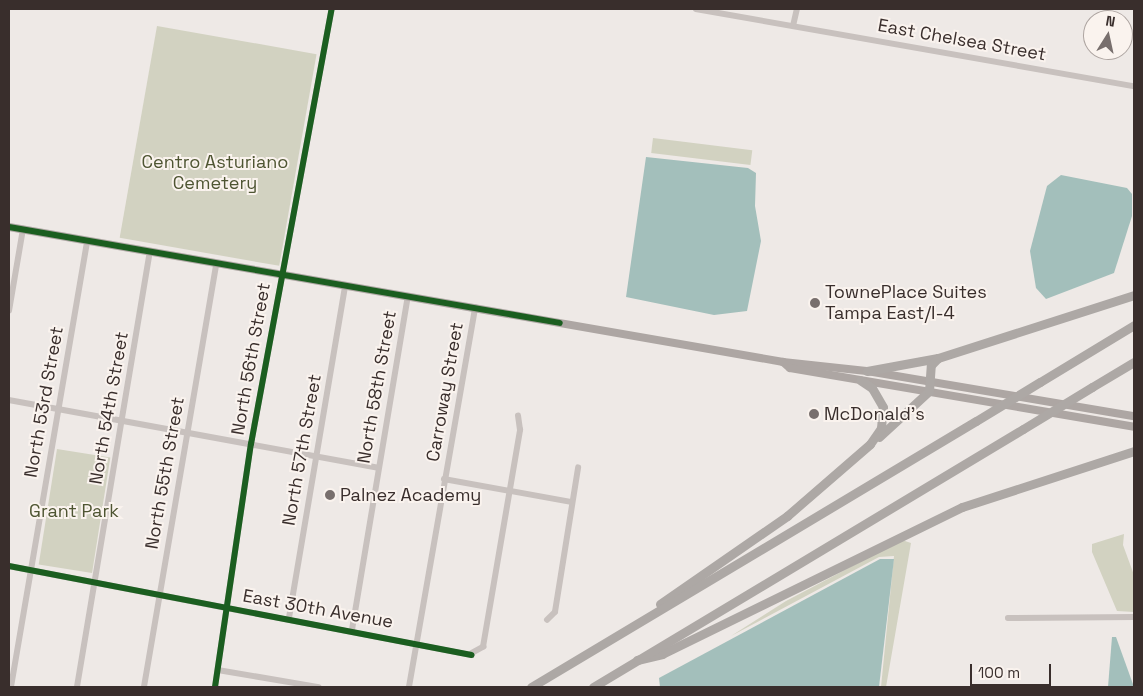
<!DOCTYPE html>
<html>
<head>
<meta charset="utf-8">
<style>
	body { margin:0 }
	#map { position:relative; width:1143px; height:696px; overflow:hidden; background:#eee9e6; font-family:"Space Grotesk",sans-serif }
	div>[style] { position:absolute }
	.green>* { inset:0; background:#d2d2c1; transform-origin:0 0 }
	.water>* { inset:0; background:#a3bfbb }
	.minor>* { height:5.5px; margin:-2.75px; padding:0 2.75px; transform-origin:2.75px; border-radius:2.75px; background:#c8c1be }
	.major>* { height:8px; margin:-4px; padding:0 4px; transform-origin:4px; border-radius:4px; background:#ada6a3 }
	.highway>* { height:9px; margin:-4.5px; padding:0 4.5px; transform-origin:4.5px; border-radius:4.5px; background:#ada8a5 }
	.highway-bridge>* { height:9px; margin:-4.5px; padding:0 4.5px; transform-origin:4.5px; border-radius:4.5px; background:#ada8a5 }
	.cycleway>* { height:6px; margin:-3px; padding:0 3px; transform-origin:3px; border-radius:3px; background:#1b5e20 }
	.dots>* { width:14px; height:14px; translate:-50% -50%; box-sizing:border-box; border:2px solid #faf3ee; border-radius:50% }
	span { translate:-50% -50%; white-space:nowrap; text-align:center; line-height:1.15; -webkit-text-stroke:4px #faf3ee; paint-order:stroke }
	.street-label { font-size:18px; color:#392e2c }
	.park-label { font-size:18px; color:#4e5532 }
	.poi-label { font-size:18px; color:#392e2c }
	.left { translate:0 -50%; text-align:left }
	.frame { position:absolute; inset:0; border:10px solid #392e2c; pointer-events:none }
	.north { position:absolute; left:1083px; top:10px; width:50px; height:50px; box-sizing:border-box; background:#faf3ee; border:1px solid #ada4a0; border-radius:50%; rotate:10deg; font-size:14px; font-weight:700; line-height:20px; text-align:center; color:#392e2c }
	.north::after { content:''; display:block; margin:auto; width:18px; height:22px; background:#786f6d; clip-path:polygon(50% 0,100% 100%,50% 72%,0 100%) }
	.scale { position:absolute; left:970px; top:664px; width:81px; height:22px; box-sizing:border-box; border:2px solid #392e2c; border-top:0; padding-left:6px; font-size:15px; line-height:18px; white-space:nowrap; color:#392e2c; -webkit-text-stroke:4px #faf3ee; paint-order:stroke }
</style>
</head>
<body>
<div id="map">
	<div class="green">
		<div style="left:157px;top:26px;width:162px;height:215px;rotate:10deg"></div>
		<div style="left:653px;top:138px;width:100px;height:15px;rotate:7deg"></div>
		<div style="left:57px;top:449px;width:54px;height:117px;rotate:9deg"></div>
		<div style="clip-path:polygon(1124px 534px,1123px 545px,1134px 575px,1134px 612px,1117px 611px,1092px 552px,1092px 544px)"></div>
		<div style="clip-path:polygon(902px 540px,911px 543px,886px 687px,881px 687px,894px 556px,879px 557px,731px 636px,786px 601px)"></div>
	</div>
	<div class="water">
		<div style="clip-path:polygon(646px 157px,748px 168px,756px 173px,755px 206px,761px 241px,747px 311px,714px 315px,626px 297px)"></div>
		<div style="clip-path:polygon(1061px 175px,1127px 188px,1132px 194px,1132px 216px,1114px 273px,1046px 299px,1036px 288px,1030px 251px,1047px 186px)"></div>
		<div style="clip-path:polygon(880px 559px,894px 559px,879px 687px,660px 687px,659px 678px)"></div>
		<div style="clip-path:polygon(1112px 637px,1116px 637px,1134px 687px,1108px 687px)"></div>
	</div>
	<div class="minor">
		<div style="left:696px;top:9px;width:445px;rotate:10deg"></div>
		<div style="left:793px;top:26px;width:17px;rotate:-77deg"></div>
		<div style="left:9px;top:311px;width:83px;rotate:-80.3deg"></div>
		<div style="left:9px;top:400px;width:375px;rotate:10.4deg"></div>
		<div style="left:444px;top:479px;width:130px;rotate:10.2deg"></div>
		<div style="left:9px;top:566px;width:471px;rotate:10.9deg"></div>
		<div style="left:289px;top:618px;width:337px;rotate:-80.4deg"></div>
		<div style="left:1008px;top:618px;width:126px;rotate:-0.5deg"></div>
		<div style="left:547px;top:620px;width:11px;rotate:-45deg"></div>
		<div style="left:555px;top:612px;width:146px;rotate:-80.9deg"></div>
		<div style="left:352px;top:630px;width:338px;rotate:-80.5deg"></div>
		<div style="left:472px;top:653px;width:13px;rotate:-29deg"></div>
		<div style="left:483px;top:647px;width:220px;rotate:-80.3deg"></div>
		<div style="left:520px;top:430px;width:14px;rotate:-98deg"></div>
		<div style="left:218px;top:670px;width:102px;rotate:9.6deg"></div>
		<div style="left:11px;top:687px;width:452px;rotate:-80.3deg"></div>
		<div style="left:77px;top:687px;width:441px;rotate:-80.5deg"></div>
		<div style="left:144px;top:687px;width:429px;rotate:-80.3deg"></div>
		<div style="left:215px;top:687px;width:246px;rotate:-81.6deg"></div>
		<div style="left:251px;top:444px;width:442px;rotate:-79.5deg"></div>
		<div style="left:409px;top:687px;width:385px;rotate:-80.1deg"></div>
	</div>
	<div class="major">
		<div style="left:9px;top:227px;width:786px;rotate:9.89deg"></div>
		<div style="left:783px;top:362px;width:84px;rotate:6.1deg"></div>
		<div style="left:867px;top:371px;width:271px;rotate:9.6deg"></div>
		<div style="left:783px;top:362px;width:9px;rotate:41deg"></div>
		<div style="left:790px;top:368px;width:349px;rotate:9.7deg"></div>
	</div>
	<div class="highway">
		<div style="left:867px;top:371px;width:72px;rotate:-10.4deg"></div>
		<div style="left:938px;top:358px;width:206px;rotate:-17.8deg"></div>
		<div style="left:1040px;top:382px;width:110px;rotate:-31.2deg"></div>
		<div style="left:1092px;top:387px;width:49px;rotate:-30.8deg"></div>
		<div style="left:879px;top:437px;width:68px;rotate:-42.6deg"></div>
		<div style="left:929px;top:391px;width:26px;rotate:-86deg"></div>
		<div style="left:931px;top:365px;width:10px;rotate:-45deg"></div>
		<div style="left:660px;top:604px;width:155px;rotate:-34.7deg"></div>
		<div style="left:787px;top:516px;width:110px;rotate:-40.9deg"></div>
		<div style="left:870px;top:444px;width:19px;rotate:-55deg"></div>
		<div style="left:881px;top:428px;width:21px;rotate:-85deg"></div>
		<div style="left:883px;top:407px;width:22px;rotate:-120deg"></div>
		<div style="left:872px;top:388px;width:14px;rotate:-146deg"></div>
		<div style="left:637px;top:660px;width:26px;rotate:-13deg"></div>
		<div style="left:662px;top:654px;width:334px;rotate:-26.1deg"></div>
		<div style="left:962px;top:507px;width:181px;rotate:-18deg"></div>
		<div style="left:531px;top:687px;width:518px;rotate:-30.87deg"></div>
		<div style="left:593px;top:687px;width:501px;rotate:-30.96deg"></div>
	</div>
	<div class="highway-bridge">
		<div style="left:976px;top:421px;width:75px;rotate:-31.4deg"></div>
		<div style="left:1023px;top:429px;width:81px;rotate:-31.3deg"></div>
	</div>
	<div class="cycleway">
		<div style="left:9px;top:227px;width:559px;rotate:9.88deg"></div>
		<div style="left:9px;top:566px;width:471px;rotate:10.9deg"></div>
		<div style="left:215px;top:687px;width:246px;rotate:-81.6deg"></div>
		<div style="left:251px;top:444px;width:442px;rotate:-79.5deg"></div>
	</div>
	<div class="dots">
		<div style="left:815px;top:303px;background:#786f6d"></div>
		<div style="left:814px;top:414px;background:#786f6d"></div>
		<div style="left:330px;top:495px;background:#786f6d"></div>
	</div>
	<div class="street-label">
		<span style="left:962px;top:40px;rotate:10deg">East Chelsea Street</span>
		<span style="left:251px;top:359px;rotate:-80deg">North 56th Street</span>
		<span style="left:377px;top:387px;rotate:-80deg">North 58th Street</span>
		<span style="left:445px;top:392px;rotate:-80deg">Carroway Street</span>
		<span style="left:44px;top:402px;rotate:-80deg">North 53rd Street</span>
		<span style="left:109px;top:408px;rotate:-80deg">North 54th Street</span>
		<span style="left:302px;top:450px;rotate:-80deg">North 57th Street</span>
		<span style="left:165px;top:473px;rotate:-80deg">North 55th Street</span>
		<span style="left:318px;top:609px;rotate:10deg">East 30th Avenue</span>
	</div>
	<div class="park-label">
		<span style="left:215px;top:173px">Centro Asturiano<br>Cemetery</span>
		<span style="left:74px;top:511px">Grant Park</span>
	</div>
	<div class="poi-label">
		<span class="left" style="left:825px;top:303px">TownePlace Suites<br>Tampa East/I-4</span>
		<span class="left" style="left:824px;top:414px">McDonald's</span>
		<span class="left" style="left:340px;top:495px">Palnez Academy</span>
	</div>
	<div class="frame"></div>
	<div class="north">N</div>
	<div class="scale">100 m</div>
</div>
</body>
</html>
